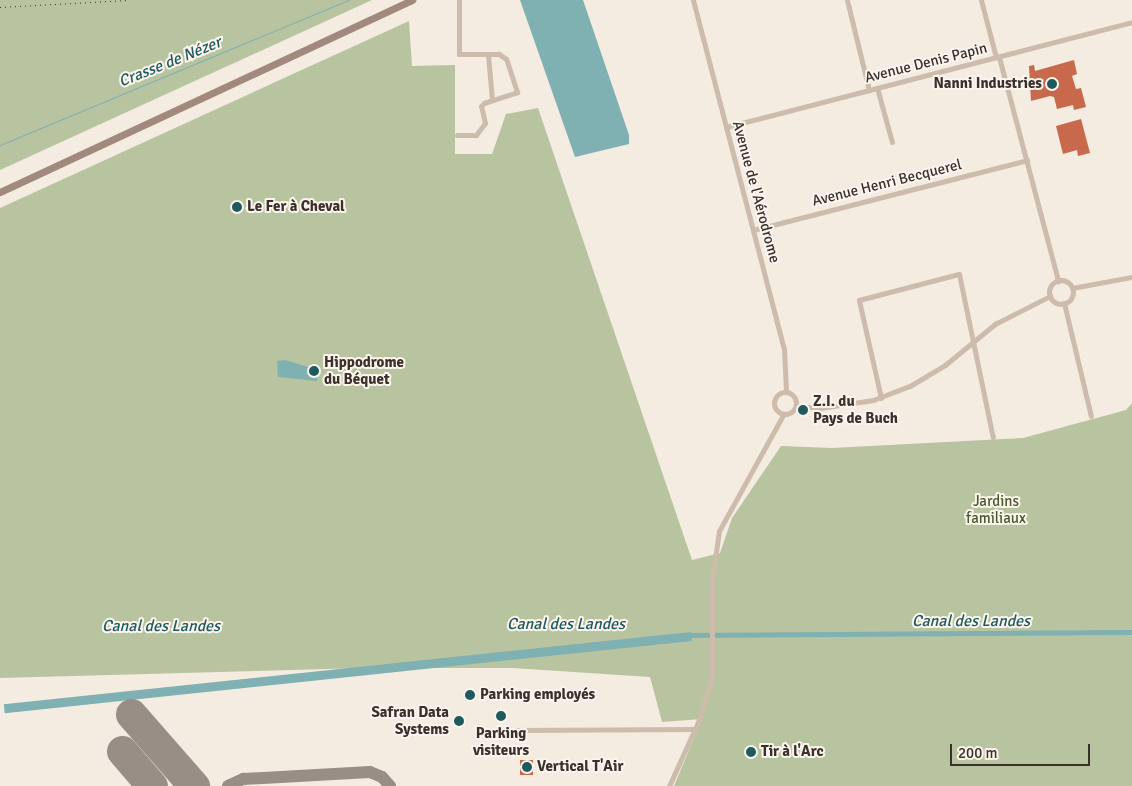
<!DOCTYPE html>
<html>
<head>
<meta charset="utf-8">
<style>
	body { margin:0 }
	#map { position:relative; width:1132px; height:786px; overflow:hidden; background:#f4ebe1; font-family:Signika,sans-serif }
	div>[style] { position:absolute }
	.green>* { inset:0; background:#b8c4a0 }
	.water>* { inset:0; background:#7fb0b2; transform-origin:0 0 }
	.stream>* { height:1px; margin:-0.5px; padding:0 0.5px; transform-origin:0.5px; border-radius:0.5px; background:#7fb0b2 }
	.canal>* { height:5px; margin:-2.5px; padding:0 2.5px; transform-origin:2.5px; border-radius:2.5px; background:#7fb0b2 }
	.taxiway>* { height:12px; margin:-6px; padding:0 6px; transform-origin:6px; border-radius:6px; background:#988e86 }
	.runway>* { height:31px; margin:-15.5px; padding:0 15.5px; transform-origin:15.5px; border-radius:15.5px; background:#988e86 }
	.building>* { inset:0; background:#c8694b; transform-origin:0 0 }
	.minor>* { height:5px; margin:-2.5px; padding:0 2.5px; transform-origin:2.5px; border-radius:2.5px; background:#cdbbac }
	.minor>.ring { margin:-2.5px; padding:0; box-sizing:content-box; background:none; border:5px solid #cdbbac; border-radius:50% }
	.secondary>* { height:7px; margin:-3.5px; padding:0 3.5px; transform-origin:3.5px; border-radius:3.5px; background:#a18a7d }
	.rail>* { height:1px; margin-top:-0.5px; transform-origin:0; background:repeating-linear-gradient(90deg,#3b302b 0 1px,transparent 0 5px) }
	.dots>* { width:14px; height:14px; translate:-50% -50%; box-sizing:border-box; border:2px solid #fbf5ee; border-radius:50% }
	span { translate:-50% -50%; white-space:nowrap; text-align:center; line-height:1.15; -webkit-text-stroke:4px #fbf5ee; paint-order:stroke }
	.street-label { font-size:15px; color:#3b302b }
	.poi-label { font-size:15px; color:#3b302b; font-weight:700 }
	.right { translate:-100% -50%; text-align:right }
	.left { translate:0 -50%; text-align:left }
	.park-label { font-size:15px; color:#4a5a2e }
	.water-label { font-size:16px; color:#1f5a5e; font-style:italic }
	.scale { position:absolute; left:950px; top:744px; width:140px; height:22px; box-sizing:border-box; border:2px solid #3b302b; border-top:0; padding-left:6px; font-size:15px; line-height:18px; white-space:nowrap; color:#3b302b; -webkit-text-stroke:4px #fbf5ee; paint-order:stroke }
</style>
</head>
<body>
<div id="map">
	<div class="green">
		<div style="clip-path:polygon(0 0,372px 0,0 170px)"></div>
		<div style="clip-path:polygon(409px 21px,412px 66px,455px 65px,455px 154px,492px 154px,506px 114px,538px 108px,692px 560px,720px 553px,732px 518px,781px 446px,832px 448px,1023px 438px,1126px 410px,1132px 403px,1132px 786px,674px 786px,702px 719px,662px 722px,650px 677px,513px 668px,364px 668px,0 678px,0 208px)"></div>
	</div>
	<div class="water">
		<div style="clip-path:polygon(520px 0,583px 0,629px 135px,629px 144px,575px 157px)"></div>
		<div style="clip-path:polygon(285px 360px,318px 370px,317px 381px,278px 377px,277px 361px)"></div>
		<div style="left:691px;top:632px;width:9px;height:691px;rotate:84deg"></div>
	</div>
	<div class="stream">
		<div style="left:0;top:145px;width:378px;rotate:-22.6deg"></div>
	</div>
	<div class="canal">
		<div style="left:685px;top:635px;width:447px;rotate:-0.4deg"></div>
	</div>
	<div class="taxiway">
		<div style="left:228px;top:786px;width:17px;rotate:-25deg"></div>
		<div style="left:243px;top:779px;width:127px;rotate:-3.2deg"></div>
		<div style="left:370px;top:772px;width:13px;rotate:23deg"></div>
		<div style="left:382px;top:777px;width:12px;rotate:48deg"></div>
	</div>
	<div class="runway">
		<div style="left:131px;top:714px;width:96px;rotate:48.8deg"></div>
		<div style="left:122px;top:751px;width:46px;rotate:49.4deg"></div>
	</div>
	<div class="building">
		<div style="clip-path:polygon(1074px 60px,1077px 74px,1072px 76px,1076px 89px,1081px 88px,1086px 107px,1074px 110px,1073px 105px,1057px 109px,1054px 97px,1050px 96px,1031px 101px,1029px 66px,1034px 65px,1035px 71px)"></div>
		<div style="clip-path:polygon(1081px 119px,1090px 153px,1078px 156px,1077px 150px,1063px 154px,1056px 126px)"></div>
		<div style="left:520px;top:760px;width:13px;height:15px"></div>
	</div>
	<div class="minor">
		<div style="left:693px;top:0;width:361px;rotate:75.4deg"></div>
		<div style="left:784px;top:349px;width:43px;rotate:87.3deg"></div>
		<div style="left:847px;top:0;width:93px;rotate:76.3deg"></div>
		<div style="left:981px;top:0;width:59px;rotate:75.3deg"></div>
		<div style="left:488px;top:55px;width:45px;rotate:84.9deg"></div>
		<div style="left:999px;top:57px;width:232px;rotate:75.2deg"></div>
		<div style="left:877px;top:88px;width:56px;rotate:74.5deg"></div>
		<div style="left:726px;top:127px;width:419px;rotate:-14.5deg"></div>
		<div style="left:457px;top:135px;width:19px"></div>
		<div style="left:476px;top:135px;width:15px;rotate:-53deg"></div>
		<div style="left:485px;top:123px;width:17px;rotate:-103deg"></div>
		<div style="left:481px;top:106px;width:4px;rotate:-45deg"></div>
		<div style="left:484px;top:103px;width:35px;rotate:-18deg"></div>
		<div style="left:517px;top:92px;width:35px;rotate:-108deg"></div>
		<div style="left:506px;top:59px;width:9px;rotate:-144deg"></div>
		<div style="left:499px;top:54px;width:40px;rotate:180deg"></div>
		<div style="left:459px;top:54px;width:54px;rotate:-90deg"></div>
		<div style="left:753px;top:230px;width:283px;rotate:-14.3deg"></div>
		<div class="ring" style="left:1049px;top:280px;width:19px;height:19px"></div>
		<div style="left:1072px;top:288px;width:61px;rotate:-10.4deg"></div>
		<div style="left:1064px;top:303px;width:116px;rotate:76.6deg"></div>
		<div class="ring" style="left:774px;top:392px;width:17px;height:17px"></div>
		<div style="left:881px;top:398px;width:100px;rotate:-102.7deg"></div>
		<div style="left:859px;top:300px;width:103px;rotate:-14.6deg"></div>
		<div style="left:959px;top:274px;width:167px;rotate:78.3deg"></div>
		<div style="left:796px;top:406px;width:24px;rotate:5deg"></div>
		<div style="left:820px;top:408px;width:54px;rotate:-8.6deg"></div>
		<div style="left:873px;top:400px;width:40px;rotate:-21deg"></div>
		<div style="left:910px;top:386px;width:41px;rotate:-31deg"></div>
		<div style="left:945px;top:365px;width:65px;rotate:-39.4deg"></div>
		<div style="left:995px;top:324px;width:62px;rotate:-27deg"></div>
		<div style="left:516px;top:730px;width:179px;rotate:-0.3deg"></div>
		<div style="left:669px;top:786px;width:70px;rotate:-65.6deg"></div>
		<div style="left:698px;top:722px;width:46px;rotate:-72.3deg"></div>
		<div style="left:712px;top:678px;width:98px;rotate:-90deg"></div>
		<div style="left:712px;top:580px;width:49px;rotate:-81.9deg"></div>
		<div style="left:719px;top:531px;width:132px;rotate:-61.1deg"></div>
	</div>
	<div class="secondary">
		<div style="left:0;top:192px;width:455px;rotate:-25deg"></div>
	</div>
	<div class="rail">
		<div style="left:0;top:7px;width:129px;rotate:-3.1deg"></div>
	</div>
	<div class="dots">
		<div style="left:1052px;top:84px;background:#1f5a5e"></div>
		<div style="left:237px;top:207px;background:#1f5a5e"></div>
		<div style="left:314px;top:371px;background:#1f5a5e"></div>
		<div style="left:803px;top:410px;background:#1f5a5e"></div>
		<div style="left:470px;top:695px;background:#1f5a5e"></div>
		<div style="left:501px;top:716px;background:#1f5a5e"></div>
		<div style="left:459px;top:721px;background:#1f5a5e"></div>
		<div style="left:751px;top:752px;background:#1f5a5e"></div>
		<div style="left:527px;top:767px;background:#1f5a5e"></div>
	</div>
	<div class="street-label">
		<span style="left:926px;top:63px;rotate:-14deg">Avenue Denis Papin</span>
		<span style="left:887px;top:183px;rotate:-14deg">Avenue Henri Becquerel</span>
		<span style="left:756px;top:192px;rotate:75deg">Avenue de l'Aérodrome</span>
	</div>
	<div class="poi-label">
		<span class="right" style="left:1042px;top:84px">Nanni Industries</span>
		<span class="left" style="left:247px;top:207px">Le Fer à Cheval</span>
		<span class="left" style="left:324px;top:371px">Hippodrome<br>du Béquet</span>
		<span class="left" style="left:813px;top:410px">Z.I. du<br>Pays de Buch</span>
		<span class="left" style="left:480px;top:695px">Parking employés</span>
		<span class="right" style="left:449px;top:721px">Safran Data<br>Systems</span>
		<span style="left:501px;top:742px">Parking<br>visiteurs</span>
		<span class="left" style="left:761px;top:752px">Tir à l'Arc</span>
		<span class="left" style="left:537px;top:767px">Vertical T'Air</span>
	</div>
	<div class="park-label">
		<span style="left:996px;top:510px">Jardins<br>familiaux</span>
	</div>
	<div class="water-label">
		<span style="left:170px;top:62px;rotate:-22deg">Crasse de Nézer</span>
		<span style="left:971px;top:621px">Canal des Landes</span>
		<span style="left:566px;top:624px">Canal des Landes</span>
		<span style="left:161px;top:626px">Canal des Landes</span>
	</div>
	<div class="scale">200 m</div>
</div>
</body>
</html>
